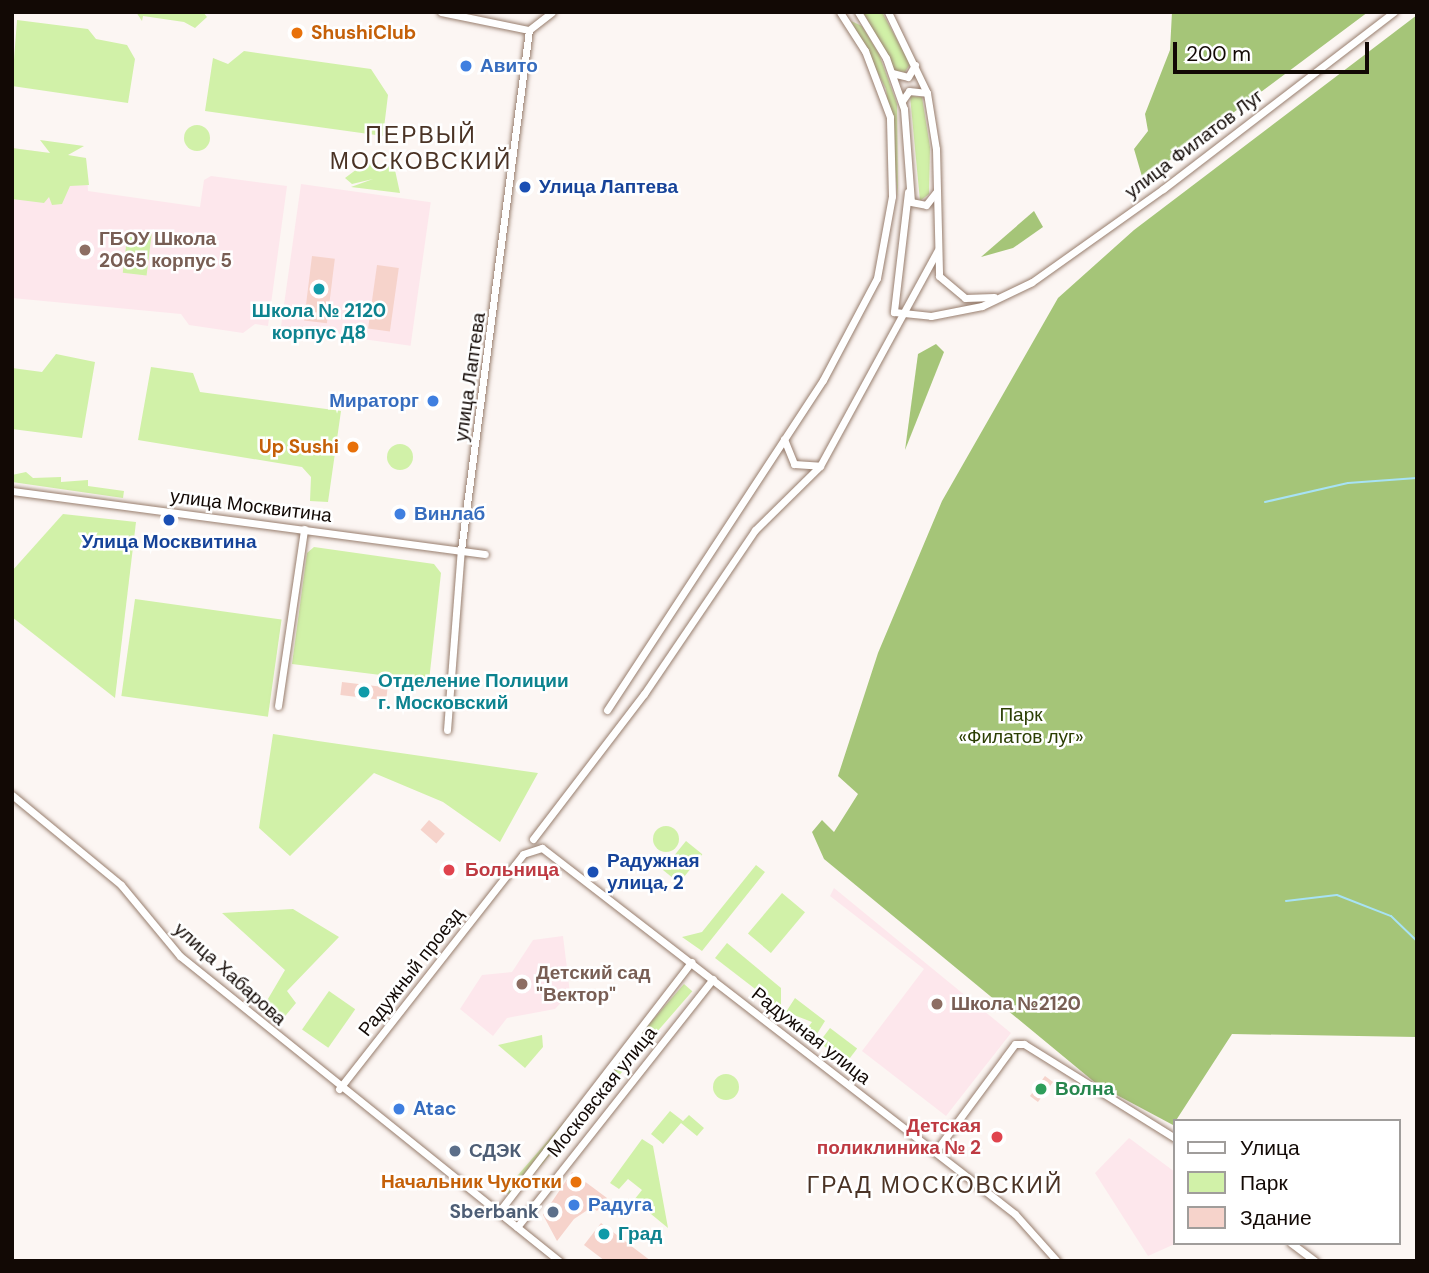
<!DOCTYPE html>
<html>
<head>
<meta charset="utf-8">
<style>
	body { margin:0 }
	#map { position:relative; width:1429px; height:1273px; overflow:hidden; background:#fcf6f3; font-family:"DM Sans",sans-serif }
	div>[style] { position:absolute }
	.education>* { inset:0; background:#fde7ec; transform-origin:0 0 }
	.green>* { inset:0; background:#d1f1a8; transform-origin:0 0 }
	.round { border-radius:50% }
	.forest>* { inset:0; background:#a5c578 }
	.stream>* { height:2px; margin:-1px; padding:0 1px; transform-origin:1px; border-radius:1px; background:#a7e2f5 }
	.building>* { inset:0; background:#f6d3cb; transform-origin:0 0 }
	.roads { filter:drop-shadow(0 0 2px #987e6e) drop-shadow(0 0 2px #987e6e) }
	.minor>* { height:7px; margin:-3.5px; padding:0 3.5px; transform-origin:3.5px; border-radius:3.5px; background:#fff }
	.dots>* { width:19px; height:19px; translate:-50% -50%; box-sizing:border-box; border:4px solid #fff; border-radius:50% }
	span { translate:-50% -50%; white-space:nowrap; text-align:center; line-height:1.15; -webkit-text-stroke:5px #fff; paint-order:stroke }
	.food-label { font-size:19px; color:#c56008; font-weight:700 }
	.left { translate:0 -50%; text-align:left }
	.right { translate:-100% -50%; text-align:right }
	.shop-label { font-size:19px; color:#366cbe; font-weight:700 }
	.street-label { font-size:19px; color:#120905 }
	.transit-label { font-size:19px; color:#164399; font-weight:700 }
	.education-label { font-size:19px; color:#785e54; font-weight:700 }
	.culture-label { font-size:19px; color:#0d838f; font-weight:700 }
	.park-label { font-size:19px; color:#2b3e03 }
	.health-label { font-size:19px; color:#be3a42; font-weight:700 }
	.leisure-label { font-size:19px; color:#27864d; font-weight:700 }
	.service-label { font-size:19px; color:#4e5e75; font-weight:700 }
	.quarter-label { font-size:23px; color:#4a3325; letter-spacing:2px }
	.frame { position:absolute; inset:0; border:14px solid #120905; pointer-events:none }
	.legend { position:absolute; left:1173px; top:1119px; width:228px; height:126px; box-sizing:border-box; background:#fff; border:2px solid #a09d9b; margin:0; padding:9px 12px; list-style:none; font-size:21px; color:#120905 }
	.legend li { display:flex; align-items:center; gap:14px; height:35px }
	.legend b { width:35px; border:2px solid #a09d9b }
	.scale { position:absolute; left:1173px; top:42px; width:196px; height:32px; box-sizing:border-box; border:4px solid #120905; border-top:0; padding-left:9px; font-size:21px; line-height:24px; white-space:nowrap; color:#120905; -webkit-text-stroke:5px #fff; paint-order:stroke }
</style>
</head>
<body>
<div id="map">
	<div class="education">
		<div style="clip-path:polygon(12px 148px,86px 158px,88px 191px,200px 207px,204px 180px,211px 176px,287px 186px,268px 326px,255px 324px,243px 333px,189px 325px,181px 314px,12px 298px)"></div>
		<div style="left:301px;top:184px;width:131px;height:145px;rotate:8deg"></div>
		<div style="clip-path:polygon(834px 888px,1011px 1033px,946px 1116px,862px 1051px,924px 969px,830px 896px)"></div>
		<div style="clip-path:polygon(563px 936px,570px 993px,555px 1009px,507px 1018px,493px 1036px,460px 1009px,482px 975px,512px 972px,533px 940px)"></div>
		<div style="clip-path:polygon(1129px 1138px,1175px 1172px,1177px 1243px,1148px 1256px,1095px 1173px)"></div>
	</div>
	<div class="green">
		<div style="clip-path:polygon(136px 12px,203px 12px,207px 17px,195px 28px,184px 22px,143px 16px,142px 21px)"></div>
		<div style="clip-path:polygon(863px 12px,882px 12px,910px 64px,905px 72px,895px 71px)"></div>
		<div style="clip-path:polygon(17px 20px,88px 29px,96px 39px,127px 45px,135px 59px,128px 103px,12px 86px)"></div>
		<div style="clip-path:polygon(851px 21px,862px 26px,879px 54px,897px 104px,898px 196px,886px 89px)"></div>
		<div style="clip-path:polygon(244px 51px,371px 69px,388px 95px,383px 136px,205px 111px,213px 58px,228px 64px)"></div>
		<div style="clip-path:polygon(910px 96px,922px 97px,930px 147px,929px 194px,920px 201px)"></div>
		<div class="round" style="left:184px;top:125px;width:26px;height:26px"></div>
		<div style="clip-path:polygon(40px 140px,84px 146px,68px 155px,86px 158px,89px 185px,70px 186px,62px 204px,52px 205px,49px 197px,44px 203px,12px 199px,12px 148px,50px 153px)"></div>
		<div style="clip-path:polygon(369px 160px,378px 163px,376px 171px,393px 161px,400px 193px,351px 187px,373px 179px,352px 184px,345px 178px)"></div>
		<div style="left:128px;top:230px;width:24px;height:43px;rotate:7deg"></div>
		<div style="clip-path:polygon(56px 354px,95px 362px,82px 438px,12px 429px,12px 368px,42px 372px)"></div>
		<div style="clip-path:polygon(151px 367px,193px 373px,200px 392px,341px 411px,328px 502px,310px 501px,311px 477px,302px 467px,138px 440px)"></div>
		<div class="round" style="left:387px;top:444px;width:26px;height:26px"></div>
		<div style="clip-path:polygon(26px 472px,33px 478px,61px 477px,61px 482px,88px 480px,88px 486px,124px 491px,123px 498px,12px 482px,12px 475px)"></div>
		<div style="clip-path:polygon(63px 514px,136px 522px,115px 698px,12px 617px,12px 571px)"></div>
		<div style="clip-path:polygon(314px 547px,434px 564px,441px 573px,429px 681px,292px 664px,307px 553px)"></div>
		<div style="left:135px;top:599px;width:148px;height:98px;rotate:8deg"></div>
		<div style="clip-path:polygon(273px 734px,318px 741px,538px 773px,500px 842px,443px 802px,374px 773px,290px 856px,259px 828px)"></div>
		<div class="round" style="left:653px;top:826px;width:26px;height:26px"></div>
		<div style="left:686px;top:841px;width:21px;height:37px;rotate:39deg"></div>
		<div style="clip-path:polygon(756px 865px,765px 872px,702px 951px,682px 937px,702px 932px)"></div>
		<div style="left:782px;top:893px;width:30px;height:53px;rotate:40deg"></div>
		<div style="clip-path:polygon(293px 909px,339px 937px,287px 991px,296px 1003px,281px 1021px,265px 1004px,285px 970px,222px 913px)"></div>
		<div style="clip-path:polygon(727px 943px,781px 988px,781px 1009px,715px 958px)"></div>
		<div style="left:684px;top:984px;width:11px;height:274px;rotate:41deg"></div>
		<div style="left:329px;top:991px;width:32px;height:47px;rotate:35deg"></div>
		<div style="clip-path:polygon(795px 998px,825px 1021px,815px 1037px,806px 1030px,812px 1022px,786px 1012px)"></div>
		<div style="left:830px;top:1028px;width:34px;height:18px;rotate:37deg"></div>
		<div style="clip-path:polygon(542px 1035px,543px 1047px,525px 1068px,498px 1045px)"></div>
		<div class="round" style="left:713px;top:1074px;width:26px;height:26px"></div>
		<div style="clip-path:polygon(670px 1111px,683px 1121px,689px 1115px,704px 1128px,697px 1136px,681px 1123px,663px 1144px,651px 1134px)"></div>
		<div style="clip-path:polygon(642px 1139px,653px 1146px,668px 1228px,634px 1200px,642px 1190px,628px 1179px,619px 1189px,610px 1183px)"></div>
	</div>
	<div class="forest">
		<div style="clip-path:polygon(1172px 12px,1368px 12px,1143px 180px,1134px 149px,1148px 131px,1145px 114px,1170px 50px)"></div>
		<div style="clip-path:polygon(1417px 15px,1417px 1037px,1232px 1034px,1173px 1125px,1098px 1085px,824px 859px,812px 832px,822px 820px,834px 832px,858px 794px,838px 776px,878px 653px,942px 501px,1058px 298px,1134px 230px)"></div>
		<div style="clip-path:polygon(1034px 211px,1043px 227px,1013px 248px,981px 257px)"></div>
		<div style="clip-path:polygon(936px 344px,944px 352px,905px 450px,918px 354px)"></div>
	</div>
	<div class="stream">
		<div style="left:1265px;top:502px;width:85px;rotate:-12.9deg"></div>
		<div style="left:1348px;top:483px;width:69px;rotate:-4.1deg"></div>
		<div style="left:1286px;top:901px;width:51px;rotate:-6.7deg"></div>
		<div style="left:1337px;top:895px;width:58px;rotate:21.3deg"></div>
		<div style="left:1391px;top:916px;width:36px;rotate:44deg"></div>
	</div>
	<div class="building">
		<div style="left:312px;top:256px;width:23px;height:65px;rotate:7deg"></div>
		<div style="left:377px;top:265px;width:22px;height:64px;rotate:8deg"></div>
		<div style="left:342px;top:682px;width:46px;height:13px;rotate:7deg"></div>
		<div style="left:429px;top:820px;width:21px;height:13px;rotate:41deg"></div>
		<div style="left:1045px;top:1076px;width:10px;height:25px;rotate:37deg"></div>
		<div style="clip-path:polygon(572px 1172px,607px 1198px,597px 1211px,592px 1207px,574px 1219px,557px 1241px,543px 1215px)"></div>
		<div style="clip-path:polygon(601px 1223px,651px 1261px,605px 1261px,584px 1245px)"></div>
	</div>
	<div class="roads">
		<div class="minor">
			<div style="left:441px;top:12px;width:90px;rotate:11.6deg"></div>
			<div style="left:858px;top:12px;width:54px;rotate:58.7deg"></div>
			<div style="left:886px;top:58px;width:54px;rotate:70.6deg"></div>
			<div style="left:904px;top:109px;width:93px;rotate:85.7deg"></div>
			<div style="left:911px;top:202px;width:15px;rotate:11deg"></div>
			<div style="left:926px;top:205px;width:16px;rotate:-52deg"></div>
			<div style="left:888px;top:12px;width:90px;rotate:64.3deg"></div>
			<div style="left:927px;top:93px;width:57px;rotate:80.9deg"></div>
			<div style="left:936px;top:149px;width:127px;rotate:88.6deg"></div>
			<div style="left:939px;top:276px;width:34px;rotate:40deg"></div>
			<div style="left:965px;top:298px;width:29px;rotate:-2deg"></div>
			<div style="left:529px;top:30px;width:29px;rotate:-38deg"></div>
			<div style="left:892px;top:73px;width:16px;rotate:14deg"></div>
			<div style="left:908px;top:77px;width:14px;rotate:-60deg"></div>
			<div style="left:902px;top:101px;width:12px;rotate:-55deg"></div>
			<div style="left:909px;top:91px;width:18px;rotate:6deg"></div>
			<div style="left:908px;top:192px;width:121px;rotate:96.7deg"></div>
			<div style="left:894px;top:312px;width:37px;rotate:6deg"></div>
			<div style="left:931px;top:316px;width:52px;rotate:-11.1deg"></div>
			<div style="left:982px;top:306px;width:55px;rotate:-25.6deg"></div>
			<div style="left:1032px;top:282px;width:161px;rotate:-35.4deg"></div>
			<div style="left:1163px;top:189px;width:291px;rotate:-37.5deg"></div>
			<div style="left:784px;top:439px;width:27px;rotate:68deg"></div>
			<div style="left:794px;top:464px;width:26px;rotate:4deg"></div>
			<div style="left:12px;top:491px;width:477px;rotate:7.6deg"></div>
			<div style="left:278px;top:706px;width:179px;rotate:-81.6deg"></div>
			<div style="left:607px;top:710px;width:394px;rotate:-56.8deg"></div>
			<div style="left:823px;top:380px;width:115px;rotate:-62.1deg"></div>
			<div style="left:877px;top:278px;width:83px;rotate:-79.6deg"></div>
			<div style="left:892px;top:196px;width:79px;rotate:-91.5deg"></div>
			<div style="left:890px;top:117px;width:71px;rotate:-110.7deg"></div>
			<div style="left:865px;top:51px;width:46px;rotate:-122.7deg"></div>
			<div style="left:447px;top:730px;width:181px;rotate:-85.6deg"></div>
			<div style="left:461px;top:550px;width:524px;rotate:-82.55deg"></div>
			<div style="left:12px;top:795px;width:141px;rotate:39.5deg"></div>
			<div style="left:121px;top:885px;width:92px;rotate:50.3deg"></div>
			<div style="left:180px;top:956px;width:487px;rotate:38.8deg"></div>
			<div style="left:533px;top:839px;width:183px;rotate:-52.6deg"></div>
			<div style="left:644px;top:694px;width:198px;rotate:-55.9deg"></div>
			<div style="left:755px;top:530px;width:91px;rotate:-44.6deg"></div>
			<div style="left:820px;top:466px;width:245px;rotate:-61.4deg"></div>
			<div style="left:339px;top:1089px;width:298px;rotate:-51.9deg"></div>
			<div style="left:523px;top:854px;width:20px;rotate:-18deg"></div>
			<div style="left:542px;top:848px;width:598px;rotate:37.73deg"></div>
			<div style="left:1015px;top:1214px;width:63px;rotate:48.2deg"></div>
			<div style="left:935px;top:1152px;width:134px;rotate:-53.5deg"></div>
			<div style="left:1015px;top:1044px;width:9px"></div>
			<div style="left:1024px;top:1044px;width:178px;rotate:31.9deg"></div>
			<div style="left:498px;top:1213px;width:317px;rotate:-52.4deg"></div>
			<div style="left:517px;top:1227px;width:316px;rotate:-51.7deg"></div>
			<div style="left:1291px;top:1243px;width:30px;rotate:37deg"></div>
		</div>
	</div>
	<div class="dots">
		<div style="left:297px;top:33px;background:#e8710a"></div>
		<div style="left:466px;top:66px;background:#3f7fe0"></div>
		<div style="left:525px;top:187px;background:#1a4fb4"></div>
		<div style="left:85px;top:250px;background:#8d6e63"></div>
		<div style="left:319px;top:289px;background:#0f9aa8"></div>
		<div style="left:433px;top:401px;background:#3f7fe0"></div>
		<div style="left:353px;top:447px;background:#e8710a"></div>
		<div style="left:400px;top:514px;background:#3f7fe0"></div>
		<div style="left:169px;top:520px;background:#1a4fb4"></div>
		<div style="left:364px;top:692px;background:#0f9aa8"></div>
		<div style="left:449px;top:870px;background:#e0444e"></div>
		<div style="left:593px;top:872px;background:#1a4fb4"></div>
		<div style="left:522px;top:984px;background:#8d6e63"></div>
		<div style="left:937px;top:1004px;background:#8d6e63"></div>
		<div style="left:1041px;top:1089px;background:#2e9e5b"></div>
		<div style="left:399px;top:1109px;background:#3f7fe0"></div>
		<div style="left:997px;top:1137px;background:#e0444e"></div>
		<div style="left:455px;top:1151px;background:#5c6f8a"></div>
		<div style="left:576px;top:1182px;background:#e8710a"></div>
		<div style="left:574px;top:1205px;background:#3f7fe0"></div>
		<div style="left:553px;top:1212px;background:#5c6f8a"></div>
		<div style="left:604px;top:1234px;background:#0f9aa8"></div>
	</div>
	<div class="food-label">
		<span class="left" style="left:311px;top:33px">ShushiClub</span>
		<span class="right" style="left:339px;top:447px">Up Sushi</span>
		<span class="right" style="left:562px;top:1182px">Начальник Чукотки</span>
	</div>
	<div class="shop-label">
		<span class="left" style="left:480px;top:66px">Авито</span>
		<span class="right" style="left:419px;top:401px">Мираторг</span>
		<span class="left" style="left:414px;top:514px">Винлаб</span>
		<span class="left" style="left:413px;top:1109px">Atac</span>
		<span class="left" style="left:588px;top:1205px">Радуга</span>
	</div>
	<div class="street-label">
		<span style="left:1194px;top:144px;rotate:-37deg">улица Филатов Луг</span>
		<span style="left:470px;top:377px;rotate:-82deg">улица Лаптева</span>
		<span style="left:251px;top:506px;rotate:7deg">улица Москвитина</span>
		<span style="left:411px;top:972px;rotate:-52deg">Радужный проезд</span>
		<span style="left:230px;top:974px;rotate:42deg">улица Хабарова</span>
		<span style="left:811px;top:1036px;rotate:38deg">Радужная улица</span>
		<span style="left:602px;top:1092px;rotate:-51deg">Московская улица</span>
	</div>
	<div class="transit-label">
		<span class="left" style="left:539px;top:187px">Улица Лаптева</span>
		<span style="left:169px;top:542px">Улица Москвитина</span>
		<span class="left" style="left:607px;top:872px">Радужная<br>улица, 2</span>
	</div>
	<div class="education-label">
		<span class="left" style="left:99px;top:250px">ГБОУ Школа<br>2065 корпус 5</span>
		<span class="left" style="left:536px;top:984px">Детский сад<br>"Вектор"</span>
		<span class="left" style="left:951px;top:1004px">Школа №2120</span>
	</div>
	<div class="culture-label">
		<span style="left:319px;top:322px">Школа № 2120<br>корпус Д8</span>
		<span class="left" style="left:378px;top:692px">Отделение Полиции<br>г. Московский</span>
		<span class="left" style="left:618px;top:1234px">Град</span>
	</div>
	<div class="park-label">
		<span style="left:1021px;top:726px">Парк<br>«Филатов луг»</span>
	</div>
	<div class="health-label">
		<span class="left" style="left:465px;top:870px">Больница</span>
		<span class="right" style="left:981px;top:1137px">Детская<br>поликлиника № 2</span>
	</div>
	<div class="leisure-label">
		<span class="left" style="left:1055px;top:1089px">Волна</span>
	</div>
	<div class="service-label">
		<span class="left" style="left:469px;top:1151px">СДЭК</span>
		<span class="right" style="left:539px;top:1212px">Sberbank</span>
	</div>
	<div class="quarter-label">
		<span style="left:421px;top:148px">ПЕРВЫЙ<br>МОСКОВСКИЙ</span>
		<span style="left:935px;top:1185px">ГРАД МОСКОВСКИЙ</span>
	</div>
	<div class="frame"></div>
	<ul class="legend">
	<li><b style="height:9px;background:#fff"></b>Улица</li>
	<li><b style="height:19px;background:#d1f1a8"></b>Парк</li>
	<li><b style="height:19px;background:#f6d3cb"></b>Здание</li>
	</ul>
	<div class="scale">200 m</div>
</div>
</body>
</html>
